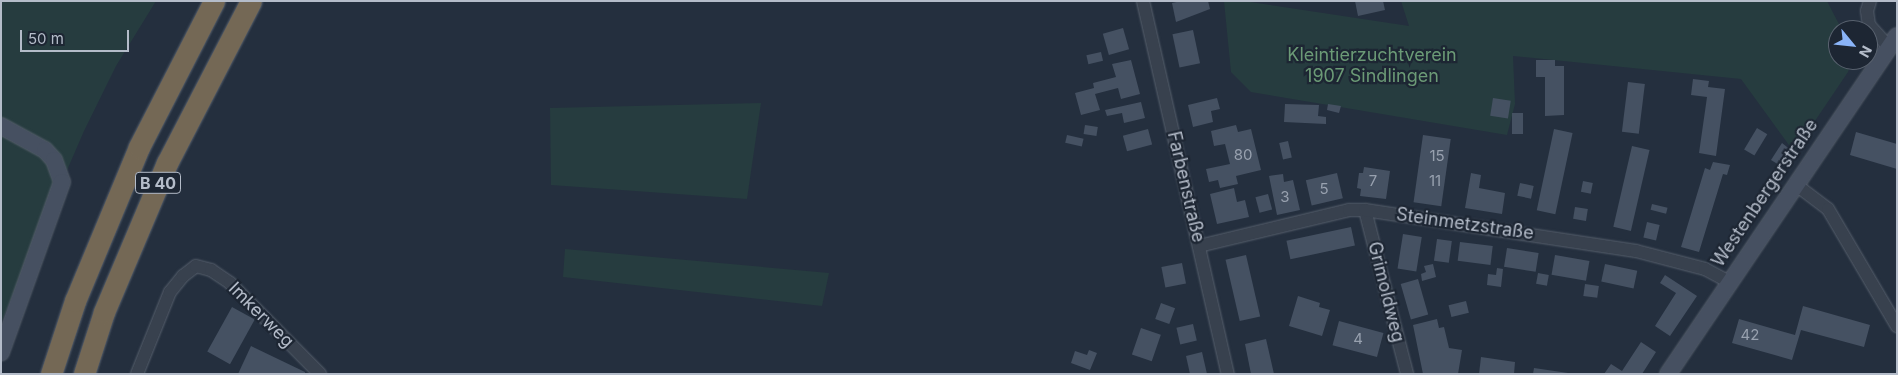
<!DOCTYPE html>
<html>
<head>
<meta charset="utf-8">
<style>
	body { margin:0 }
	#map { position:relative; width:1898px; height:375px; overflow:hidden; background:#242f3e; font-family:Inter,sans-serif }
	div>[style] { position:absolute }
	.green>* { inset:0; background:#263c3f }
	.building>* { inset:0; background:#455162; transform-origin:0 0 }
	.roads { filter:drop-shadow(0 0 1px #565f6c) drop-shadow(0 0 1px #565f6c) }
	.street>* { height:12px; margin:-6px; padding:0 6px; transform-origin:6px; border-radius:6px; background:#38414e }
	.secondary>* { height:16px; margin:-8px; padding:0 8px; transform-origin:8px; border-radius:8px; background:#465061 }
	.highway>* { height:21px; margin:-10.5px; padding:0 10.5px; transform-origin:10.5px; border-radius:10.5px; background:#746855 }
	span { translate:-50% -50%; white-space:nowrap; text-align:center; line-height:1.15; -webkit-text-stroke:4.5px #1d2633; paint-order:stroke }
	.number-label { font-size:15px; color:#98a1af }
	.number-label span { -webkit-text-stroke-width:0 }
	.shield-label span { padding:1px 4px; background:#1d2633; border:1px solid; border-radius:4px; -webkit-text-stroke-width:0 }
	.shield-label { font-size:16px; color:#b4bcc9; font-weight:700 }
	.park-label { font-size:18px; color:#6b9a76 }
	.street-label { font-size:18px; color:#b4bcc9 }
	.frame { position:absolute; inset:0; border:2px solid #b4bcc9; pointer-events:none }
	.north { position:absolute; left:1828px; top:20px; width:50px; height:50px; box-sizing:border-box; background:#1d2633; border:1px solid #59626f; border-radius:50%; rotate:118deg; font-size:14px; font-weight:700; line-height:20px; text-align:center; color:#b4bcc9 }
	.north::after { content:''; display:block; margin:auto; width:18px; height:22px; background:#8ab4f8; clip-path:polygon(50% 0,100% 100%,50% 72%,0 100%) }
	.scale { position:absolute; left:20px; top:30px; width:109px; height:22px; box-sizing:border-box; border:2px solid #b4bcc9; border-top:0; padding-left:6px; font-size:15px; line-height:18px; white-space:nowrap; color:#b4bcc9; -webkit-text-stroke:4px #1d2633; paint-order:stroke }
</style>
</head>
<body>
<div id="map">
	<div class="green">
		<div style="clip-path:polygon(1px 1px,156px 1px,116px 66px,84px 131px,1px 323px)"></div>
		<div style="clip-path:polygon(1224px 1px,1244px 1px,1409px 26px,1401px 1px,1827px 1px,1842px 30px,1838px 30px,1838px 60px,1852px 60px,1848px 72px,1794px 152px,1741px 79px,1513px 56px,1515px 104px,1507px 135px,1251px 92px,1231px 72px)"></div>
		<div style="clip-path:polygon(761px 103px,747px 199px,551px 185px,550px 108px)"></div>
		<div style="clip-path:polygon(565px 249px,829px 273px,822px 306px,563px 277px)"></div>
	</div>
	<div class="building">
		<div style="clip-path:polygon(1181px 1px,1208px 1px,1210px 9px,1176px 22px,1172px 3px)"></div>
		<div style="clip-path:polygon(1355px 1px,1383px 1px,1385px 10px,1358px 16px)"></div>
		<div style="left:1123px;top:28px;width:22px;height:21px;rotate:74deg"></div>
		<div style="left:1193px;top:30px;width:34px;height:21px;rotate:78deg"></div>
		<div style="left:1101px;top:52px;width:9px;height:15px;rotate:77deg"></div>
		<div style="clip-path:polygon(1131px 60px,1140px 94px,1121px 99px,1118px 88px,1095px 94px,1100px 110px,1081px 115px,1075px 93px,1094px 88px,1093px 83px,1116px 77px,1112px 64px)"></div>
		<div style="clip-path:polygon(1536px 60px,1555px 60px,1555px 66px,1564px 66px,1564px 115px,1545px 116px,1545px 77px,1536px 77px)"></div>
		<div style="clip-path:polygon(1693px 79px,1709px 81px,1708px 87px,1725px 89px,1716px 156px,1699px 153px,1707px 97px,1691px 95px)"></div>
		<div style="left:1628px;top:82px;width:17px;height:50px;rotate:7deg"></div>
		<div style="clip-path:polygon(1217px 98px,1220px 109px,1211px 111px,1213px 122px,1193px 127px,1188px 105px)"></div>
		<div style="left:1493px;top:98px;width:18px;height:18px;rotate:9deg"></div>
		<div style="clip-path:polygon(1141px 102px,1145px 118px,1124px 123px,1122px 113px,1107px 116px,1105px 110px)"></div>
		<div style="clip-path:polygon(1285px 104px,1319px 105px,1318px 116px,1326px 117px,1326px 124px,1284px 122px)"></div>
		<div style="clip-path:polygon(1328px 104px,1341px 106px,1339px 113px,1327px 110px)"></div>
		<div style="left:1512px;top:113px;width:11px;height:21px"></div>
		<div style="left:1085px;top:125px;width:13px;height:9px;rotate:9deg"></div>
		<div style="clip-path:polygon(1236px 125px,1238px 132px,1251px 129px,1261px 170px,1236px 176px,1238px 184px,1220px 188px,1218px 180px,1209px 182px,1206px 169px,1230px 164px,1225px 144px,1214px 146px,1211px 131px)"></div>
		<div style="left:1757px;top:128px;width:12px;height:25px;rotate:31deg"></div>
		<div style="left:1148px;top:129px;width:16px;height:26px;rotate:75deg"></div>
		<div style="left:1554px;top:129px;width:19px;height:83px;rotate:12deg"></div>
		<div style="clip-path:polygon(1856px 132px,1897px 144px,1897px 169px,1850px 155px)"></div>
		<div style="left:1067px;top:135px;width:17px;height:8px;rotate:13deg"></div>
		<div style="left:1423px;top:135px;width:28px;height:68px;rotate:8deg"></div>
		<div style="left:1288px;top:141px;width:17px;height:9px;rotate:77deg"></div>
		<div style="clip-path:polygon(1782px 143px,1792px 151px,1781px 166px,1771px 160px)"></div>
		<div style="left:1632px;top:146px;width:18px;height:83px;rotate:13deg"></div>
		<div style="clip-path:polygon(1713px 162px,1730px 165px,1727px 175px,1723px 174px,1699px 252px,1681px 247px,1705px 168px,1710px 170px)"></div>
		<div style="clip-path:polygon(1364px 167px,1390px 171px,1386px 199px,1360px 196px,1361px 189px,1357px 188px,1359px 173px,1363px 173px)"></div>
		<div style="left:1337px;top:173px;width:26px;height:32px;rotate:77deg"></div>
		<div style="clip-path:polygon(1471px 173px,1481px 175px,1479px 188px,1505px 193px,1502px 214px,1465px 208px)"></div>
		<div style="clip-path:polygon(1283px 174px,1284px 182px,1293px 180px,1300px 210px,1277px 215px,1269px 176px)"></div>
		<div style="left:1583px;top:181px;width:10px;height:11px;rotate:11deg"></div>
		<div style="left:1520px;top:183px;width:14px;height:13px;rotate:12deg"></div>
		<div style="clip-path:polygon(1234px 188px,1237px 202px,1245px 200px,1249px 217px,1217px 224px,1210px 194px)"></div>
		<div style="left:1268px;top:194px;width:16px;height:13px;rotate:75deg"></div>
		<div style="left:1652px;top:204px;width:16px;height:6px;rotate:14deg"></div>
		<div style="left:1575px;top:207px;width:13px;height:12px;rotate:9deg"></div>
		<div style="left:1647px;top:222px;width:13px;height:16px;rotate:13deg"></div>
		<div style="left:1351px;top:227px;width:19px;height:66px;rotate:78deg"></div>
		<div style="left:1403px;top:234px;width:19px;height:35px;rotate:9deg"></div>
		<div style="left:1437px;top:239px;width:15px;height:22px;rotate:8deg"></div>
		<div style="left:1460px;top:242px;width:33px;height:19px;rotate:7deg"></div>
		<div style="left:1507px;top:248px;width:32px;height:19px;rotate:9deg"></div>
		<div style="left:1246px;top:255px;width:63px;height:21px;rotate:77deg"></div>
		<div style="left:1555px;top:255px;width:35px;height:20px;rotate:10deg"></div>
		<div style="left:1182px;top:263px;width:21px;height:21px;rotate:79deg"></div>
		<div style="clip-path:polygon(1433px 264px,1436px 277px,1422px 281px,1421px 274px,1426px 272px,1424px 266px)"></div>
		<div style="left:1605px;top:264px;width:33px;height:18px;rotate:12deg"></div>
		<div style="clip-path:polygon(1497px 268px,1503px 269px,1501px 287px,1487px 285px,1488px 274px,1496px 275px)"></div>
		<div style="left:1538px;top:273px;width:11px;height:11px;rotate:10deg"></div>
		<div style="clip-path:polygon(1665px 275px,1697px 296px,1670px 336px,1655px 326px,1676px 293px,1660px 283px)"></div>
		<div style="left:1418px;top:279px;width:37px;height:18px;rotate:74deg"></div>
		<div style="left:1585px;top:284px;width:14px;height:12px;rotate:8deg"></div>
		<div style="clip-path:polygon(1298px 296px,1320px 303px,1319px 307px,1330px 310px,1322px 336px,1289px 326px)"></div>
		<div style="left:1466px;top:301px;width:12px;height:18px;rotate:76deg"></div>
		<div style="left:1161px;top:303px;width:15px;height:17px;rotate:20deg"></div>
		<div style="clip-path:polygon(1803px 306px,1870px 325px,1864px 347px,1801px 330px,1792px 360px,1732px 343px,1739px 319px,1795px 335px)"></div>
		<div style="left:232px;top:307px;width:26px;height:51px;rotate:29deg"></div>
		<div style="clip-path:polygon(1437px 319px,1439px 328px,1444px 327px,1449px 348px,1462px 350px,1458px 374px,1423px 374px,1413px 325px)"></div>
		<div style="left:1339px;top:321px;width:46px;height:25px;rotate:15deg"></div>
		<div style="left:1193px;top:324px;width:17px;height:17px;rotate:77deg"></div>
		<div style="left:1141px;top:328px;width:21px;height:28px;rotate:19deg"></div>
		<div style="clip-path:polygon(1266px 339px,1274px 374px,1251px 374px,1245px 344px)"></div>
		<div style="clip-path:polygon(1641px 342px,1656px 352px,1642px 374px,1604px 374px,1611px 364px,1622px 371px)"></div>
		<div style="clip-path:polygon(251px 346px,305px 372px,305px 374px,238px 374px)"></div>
		<div style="clip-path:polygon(1089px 350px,1097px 353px,1090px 370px,1071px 363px,1075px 351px,1087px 355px)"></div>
		<div style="clip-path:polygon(1202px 352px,1207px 374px,1190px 374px,1186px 356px)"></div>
		<div style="clip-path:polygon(1481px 357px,1515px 362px,1514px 374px,1479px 374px)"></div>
		<div style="clip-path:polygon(1534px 368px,1568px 373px,1568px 374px,1533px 374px)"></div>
	</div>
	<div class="roads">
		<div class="street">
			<div style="left:1143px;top:1px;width:383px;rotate:77.2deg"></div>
			<div style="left:1870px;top:1px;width:10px;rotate:107deg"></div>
			<div style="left:1867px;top:11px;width:14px;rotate:82deg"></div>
			<div style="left:1869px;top:25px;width:30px;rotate:48deg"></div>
			<div style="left:1795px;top:184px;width:41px;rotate:37.1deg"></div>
			<div style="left:1828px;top:209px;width:136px;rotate:59.5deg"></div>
			<div style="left:1365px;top:210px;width:169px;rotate:75.6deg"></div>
			<div style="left:1199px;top:246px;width:154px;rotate:-13.5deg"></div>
			<div style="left:1349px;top:210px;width:16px"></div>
			<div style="left:1365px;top:210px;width:274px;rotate:8.6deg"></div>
			<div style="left:1636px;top:251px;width:71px;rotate:14.6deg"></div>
			<div style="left:1705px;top:269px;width:27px;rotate:28deg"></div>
			<div style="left:137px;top:374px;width:88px;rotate:-68.1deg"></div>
			<div style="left:170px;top:292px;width:21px;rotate:-51deg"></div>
			<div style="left:183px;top:276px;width:16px;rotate:-38deg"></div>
			<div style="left:196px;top:266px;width:16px;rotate:15deg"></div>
			<div style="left:211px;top:270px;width:23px;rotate:34deg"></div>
			<div style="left:230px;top:283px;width:128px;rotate:45.3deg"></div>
		</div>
		<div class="secondary">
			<div style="left:1px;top:126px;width:50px;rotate:28.6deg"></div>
			<div style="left:45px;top:150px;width:13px;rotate:48deg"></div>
			<div style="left:54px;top:160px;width:23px;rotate:70deg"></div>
			<div style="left:62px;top:182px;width:181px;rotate:109.7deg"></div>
			<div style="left:1668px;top:374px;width:408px;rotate:-55.9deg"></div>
		</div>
		<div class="highway">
			<div style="left:51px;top:374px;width:77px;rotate:-71.8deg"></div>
			<div style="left:75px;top:301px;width:167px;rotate:-67.4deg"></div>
			<div style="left:139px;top:147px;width:164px;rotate:-62.8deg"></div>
			<div style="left:84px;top:374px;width:65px;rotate:-72.1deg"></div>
			<div style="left:104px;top:312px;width:162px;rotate:-67.1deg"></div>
			<div style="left:167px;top:163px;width:182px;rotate:-62.6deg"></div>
		</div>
	</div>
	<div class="number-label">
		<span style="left:1243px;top:155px">80</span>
		<span style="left:1437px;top:156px">15</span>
		<span style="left:1373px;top:181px">7</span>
		<span style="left:1435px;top:181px">11</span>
		<span style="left:1324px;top:189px">5</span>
		<span style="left:1285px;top:197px">3</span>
		<span style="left:1750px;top:335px">42</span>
		<span style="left:1358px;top:339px">4</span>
	</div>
	<div class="shield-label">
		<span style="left:158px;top:183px">B 40</span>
	</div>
	<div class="park-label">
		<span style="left:1372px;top:66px">Kleintierzuchtverein<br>1907 Sindlingen</span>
	</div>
	<div class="street-label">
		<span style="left:1186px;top:187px;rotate:77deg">Farbenstraße</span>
		<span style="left:1765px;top:193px;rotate:-56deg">Westenbergerstraße</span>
		<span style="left:1465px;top:224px;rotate:8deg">Steinmetzstraße</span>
		<span style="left:1386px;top:292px;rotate:76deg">Grimoldweg</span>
		<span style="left:261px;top:315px;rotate:45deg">Imkerweg</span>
	</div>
	<div class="frame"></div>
	<div class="north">N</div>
	<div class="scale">50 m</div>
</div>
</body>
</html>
